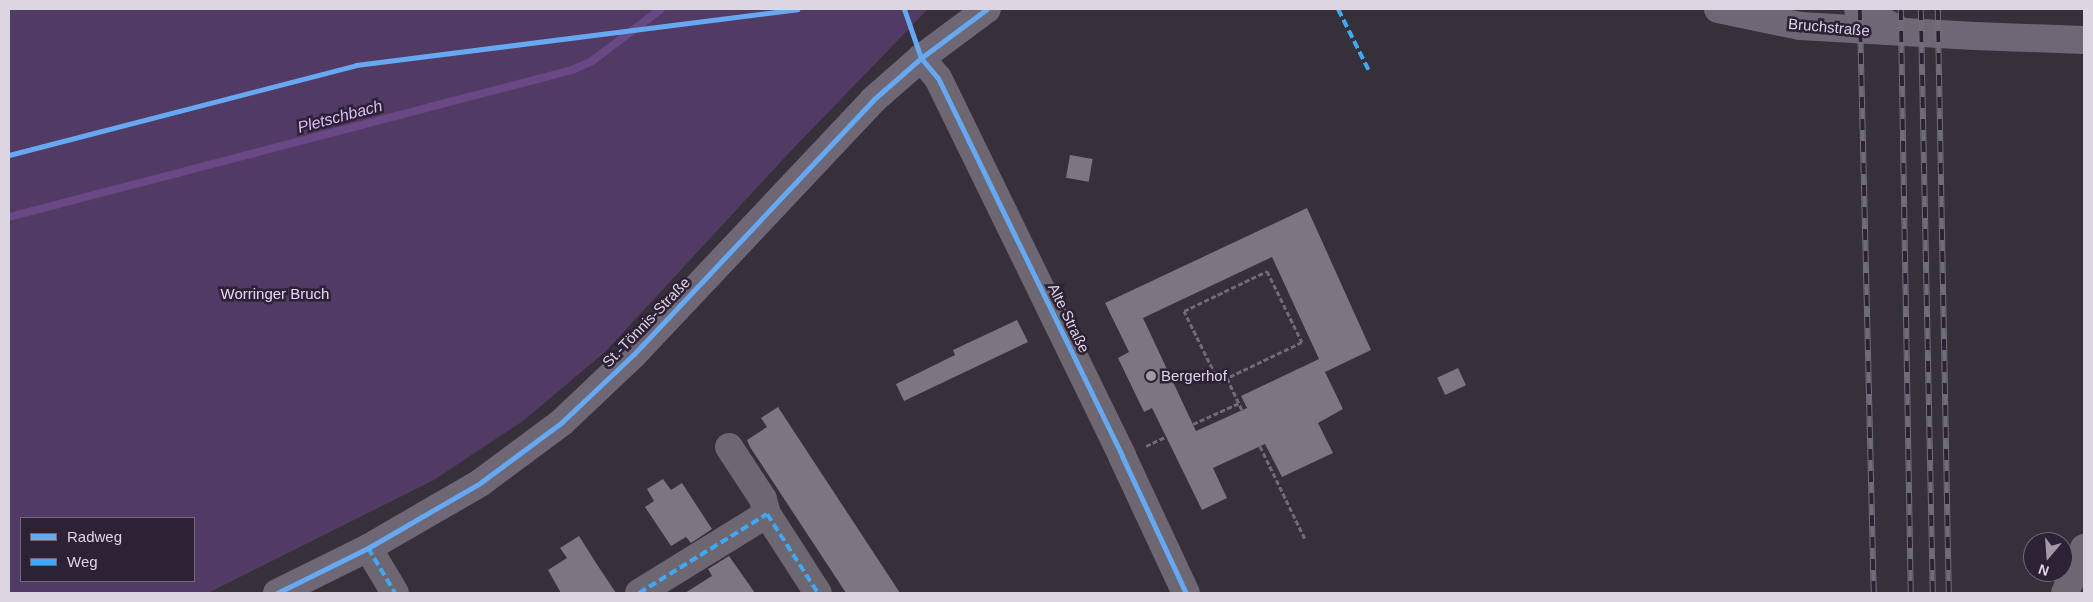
<!DOCTYPE html>
<html>
<head>
<meta charset="utf-8">
<style>
	body { margin:0 }
	#map { position:relative; width:2093px; height:602px; overflow:hidden; background:#35303a; font-family:Arial,sans-serif }
	div>[style] { position:absolute }
	.green>* { inset:0; background:#513a63 }
	.stream>* { height:8px; margin:-4px; padding:0 4px; transform-origin:4px; border-radius:4px; background:#6a4785 }
	.building>* { inset:0; background:#7b767f; transform-origin:0 0 }
	.path>* { height:3px; margin-top:-1.5px; transform-origin:0; background:repeating-linear-gradient(90deg,#706b75 0 5px,transparent 0 7.5px) }
	.minor>* { height:28px; margin:-14px; padding:0 14px; transform-origin:14px; border-radius:14px; background:#6c6771 }
	.major>* { height:28px; margin:-14px; padding:0 14px; transform-origin:14px; border-radius:14px; background:#6e6775 }
	.rail>* { height:5.5px; margin-top:-2.75px; transform-origin:0; background:repeating-linear-gradient(90deg,#2c2135 0 11px,#716d76 0 22px); box-sizing:border-box; border-block:1px solid #716d76 }
	.quiet>* { height:4px; margin-top:-2px; transform-origin:0; background:repeating-linear-gradient(90deg,#3fa9f5 0 8px,transparent 0 12px) }
	.cycleway>* { height:5px; margin:-2.5px; padding:0 2.5px; transform-origin:2.5px; border-radius:2.5px; background:#66a8f1 }
	.dots>* { width:14px; height:14px; translate:-50% -50%; box-sizing:border-box; border:2px solid #2c2135; border-radius:50% }
	span { translate:-50% -50%; white-space:nowrap; text-align:center; line-height:1.15; -webkit-text-stroke:5px #2c2135; paint-order:stroke }
	.street-label { font-size:15px; color:#dcd5e2 }
	.park-label { font-size:15px; color:#e8d4fa }
	.poi-label { font-size:15px; color:#dcd5e2 }
	.left { translate:0 -50%; text-align:left }
	.water-label { font-size:16px; color:#dcbdf7; font-style:italic }
	.frame { position:absolute; inset:0; border:10px solid #dcd5e2; pointer-events:none }
	.legend { position:absolute; left:20px; top:517px; width:175px; height:65px; box-sizing:border-box; background:#2c2135; border:1px solid #72697a; margin:0; padding:6px 9px; list-style:none; font-size:15px; color:#dcd5e2 }
	.legend li { display:flex; align-items:center; gap:10px; height:25px }
	.legend b { width:25px; border:1px solid #72697a }
	.north { position:absolute; left:2023px; top:532px; width:50px; height:50px; box-sizing:border-box; background:#2c2135; border:1px solid #72697a; border-radius:50%; rotate:198deg; font-size:14px; font-weight:700; line-height:20px; text-align:center; color:#dcd5e2 }
	.north::after { content:''; display:block; margin:auto; width:18px; height:22px; background:#a29ba7; clip-path:polygon(50% 0,100% 100%,50% 72%,0 100%) }
</style>
</head>
<body>
<div id="map">
	<div class="green">
		<div style="clip-path:polygon(evenodd,9px 9px,928px 9px,787px 155px,605px 352px,523px 421px,434px 480px,208px 593px,9px 593px,9px 9px,21px 518px,194px 518px,194px 581px,21px 581px,21px 518px)"></div>
	</div>
	<div class="stream">
		<div style="left:9px;top:217px;width:582px;rotate:-14.63deg"></div>
		<div style="left:572px;top:70px;width:22px;rotate:-24deg"></div>
		<div style="left:592px;top:61px;width:86px;rotate:-37deg"></div>
	</div>
	<div class="building">
		<div style="left:1070px;top:155px;width:23px;height:23px;rotate:10deg"></div>
		<div style="clip-path:polygon(evenodd,1307px 208px,1371px 350px,1325px 372px,1343px 409px,1318px 423px,1333px 453px,1282px 477px,1265px 444px,1213px 468px,1227px 498px,1202px 510px,1152px 408px,1144px 412px,1118px 358px,1129px 352px,1105px 303px,1307px 208px,1272px 257px,1319px 359px,1241px 396px,1247px 408px,1196px 431px,1143px 318px,1272px 257px)"></div>
		<div style="clip-path:polygon(1017px 320px,1028px 342px,904px 401px,896px 384px,955px 355px,953px 350px)"></div>
		<div style="left:1458px;top:368px;width:19px;height:23px;rotate:65deg"></div>
		<div style="clip-path:polygon(778px 407px,797px 436px,900px 593px,846px 593px,750px 447px,747px 440px,767px 427px,761px 418px)"></div>
		<div style="clip-path:polygon(663px 479px,671px 490px,682px 483px,712px 529px,691px 543px,686px 537px,671px 546px,645px 507px,654px 501px,647px 489px)"></div>
		<div style="clip-path:polygon(579px 536px,598px 566px,616px 593px,561px 593px,548px 570px,567px 558px,560px 548px)"></div>
		<div style="clip-path:polygon(729px 556px,755px 593px,685px 593px,712px 576px,708px 569px)"></div>
	</div>
	<div class="path">
		<div style="left:1227px;top:378px;width:9px;rotate:153deg"></div>
		<div style="left:1219px;top:382px;width:79px;rotate:-116.2deg"></div>
		<div style="left:1184px;top:311px;width:92px;rotate:-25.7deg"></div>
		<div style="left:1267px;top:271px;width:79px;rotate:63.8deg"></div>
		<div style="left:1302px;top:342px;width:83px;rotate:154.4deg"></div>
		<div style="left:1227px;top:378px;width:35px;rotate:65deg"></div>
		<div style="left:1193px;top:424px;width:51px;rotate:-24.5deg"></div>
		<div style="left:1146px;top:446px;width:21px;rotate:-25deg"></div>
		<div style="left:1260px;top:446px;width:103px;rotate:64.2deg"></div>
	</div>
	<div class="minor">
		<div style="left:921px;top:58px;width:26px;rotate:50deg"></div>
		<div style="left:938px;top:78px;width:420px;rotate:64deg"></div>
		<div style="left:1122px;top:456px;width:151px;rotate:65deg"></div>
		<div style="left:729px;top:447px;width:62px;rotate:56.8deg"></div>
		<div style="left:763px;top:499px;width:16px;rotate:75deg"></div>
		<div style="left:767px;top:514px;width:94px;rotate:57.2deg"></div>
		<div style="left:368px;top:548px;width:52px;rotate:59deg"></div>
		<div style="left:639px;top:593px;width:150px;rotate:-31.7deg"></div>
		<div style="left:2065px;top:593px;width:49px;rotate:-67.1deg"></div>
	</div>
	<div class="major">
		<div style="left:1718px;top:9px;width:84px;rotate:11.7deg"></div>
		<div style="left:1800px;top:26px;width:175px;rotate:3.3deg"></div>
		<div style="left:1975px;top:36px;width:109px;rotate:2.1deg"></div>
		<div style="left:1858px;top:9px;width:42px;rotate:26.6deg"></div>
		<div style="left:277px;top:593px;width:102px;rotate:-26.3deg"></div>
		<div style="left:368px;top:548px;width:129px;rotate:-30.1deg"></div>
		<div style="left:480px;top:483px;width:102px;rotate:-36.6deg"></div>
		<div style="left:562px;top:422px;width:99px;rotate:-43.4deg"></div>
		<div style="left:634px;top:354px;width:349px;rotate:-46.7deg"></div>
		<div style="left:873px;top:100px;width:64px;rotate:-41.2deg"></div>
		<div style="left:921px;top:58px;width:82px;rotate:-36.6deg"></div>
	</div>
	<div class="rail">
		<div style="left:1860px;top:9px;width:584px;rotate:88.63deg"></div>
		<div style="left:1901px;top:9px;width:584px;rotate:89.02deg"></div>
		<div style="left:1921px;top:9px;width:584px;rotate:88.82deg"></div>
		<div style="left:1938px;top:9px;width:584px;rotate:88.92deg"></div>
	</div>
	<div class="quiet">
		<div style="left:1338px;top:9px;width:69px;rotate:63.4deg"></div>
		<div style="left:368px;top:548px;width:52px;rotate:59deg"></div>
		<div style="left:639px;top:593px;width:150px;rotate:-31.7deg"></div>
		<div style="left:767px;top:514px;width:94px;rotate:57.2deg"></div>
	</div>
	<div class="cycleway">
		<div style="left:904px;top:9px;width:52px;rotate:70.9deg"></div>
		<div style="left:921px;top:58px;width:26px;rotate:50deg"></div>
		<div style="left:938px;top:78px;width:420px;rotate:64deg"></div>
		<div style="left:1122px;top:456px;width:151px;rotate:65deg"></div>
		<div style="left:9px;top:155px;width:358px;rotate:-14.5deg"></div>
		<div style="left:356px;top:65px;width:445px;rotate:-7.2deg"></div>
		<div style="left:277px;top:593px;width:102px;rotate:-26.3deg"></div>
		<div style="left:368px;top:548px;width:129px;rotate:-30.1deg"></div>
		<div style="left:480px;top:483px;width:102px;rotate:-36.6deg"></div>
		<div style="left:562px;top:422px;width:99px;rotate:-43.4deg"></div>
		<div style="left:634px;top:354px;width:349px;rotate:-46.7deg"></div>
		<div style="left:873px;top:100px;width:64px;rotate:-41.2deg"></div>
		<div style="left:921px;top:58px;width:82px;rotate:-36.6deg"></div>
	</div>
	<div class="dots">
		<div style="left:1151px;top:376px;background:#a29ba7"></div>
	</div>
	<div class="street-label">
		<span style="left:1829px;top:27px;rotate:5deg">Bruchstraße</span>
		<span style="left:1069px;top:318px;rotate:64deg">Alte Straße</span>
		<span style="left:646px;top:322px;rotate:-46deg">St.-Tönnis-Straße</span>
	</div>
	<div class="park-label">
		<span style="left:275px;top:294px">Worringer Bruch</span>
	</div>
	<div class="poi-label">
		<span class="left" style="left:1161px;top:376px">Bergerhof</span>
	</div>
	<div class="water-label">
		<span style="left:340px;top:117px;rotate:-15deg">Pletschbach</span>
	</div>
	<div class="frame"></div>
	<ul class="legend">
	<li><b style="height:6px;background:#66a8f1"></b>Radweg</li>
	<li><b style="height:6px;background:#3fa9f5"></b>Weg</li>
	</ul>
	<div class="north">N</div>
</div>
</body>
</html>
